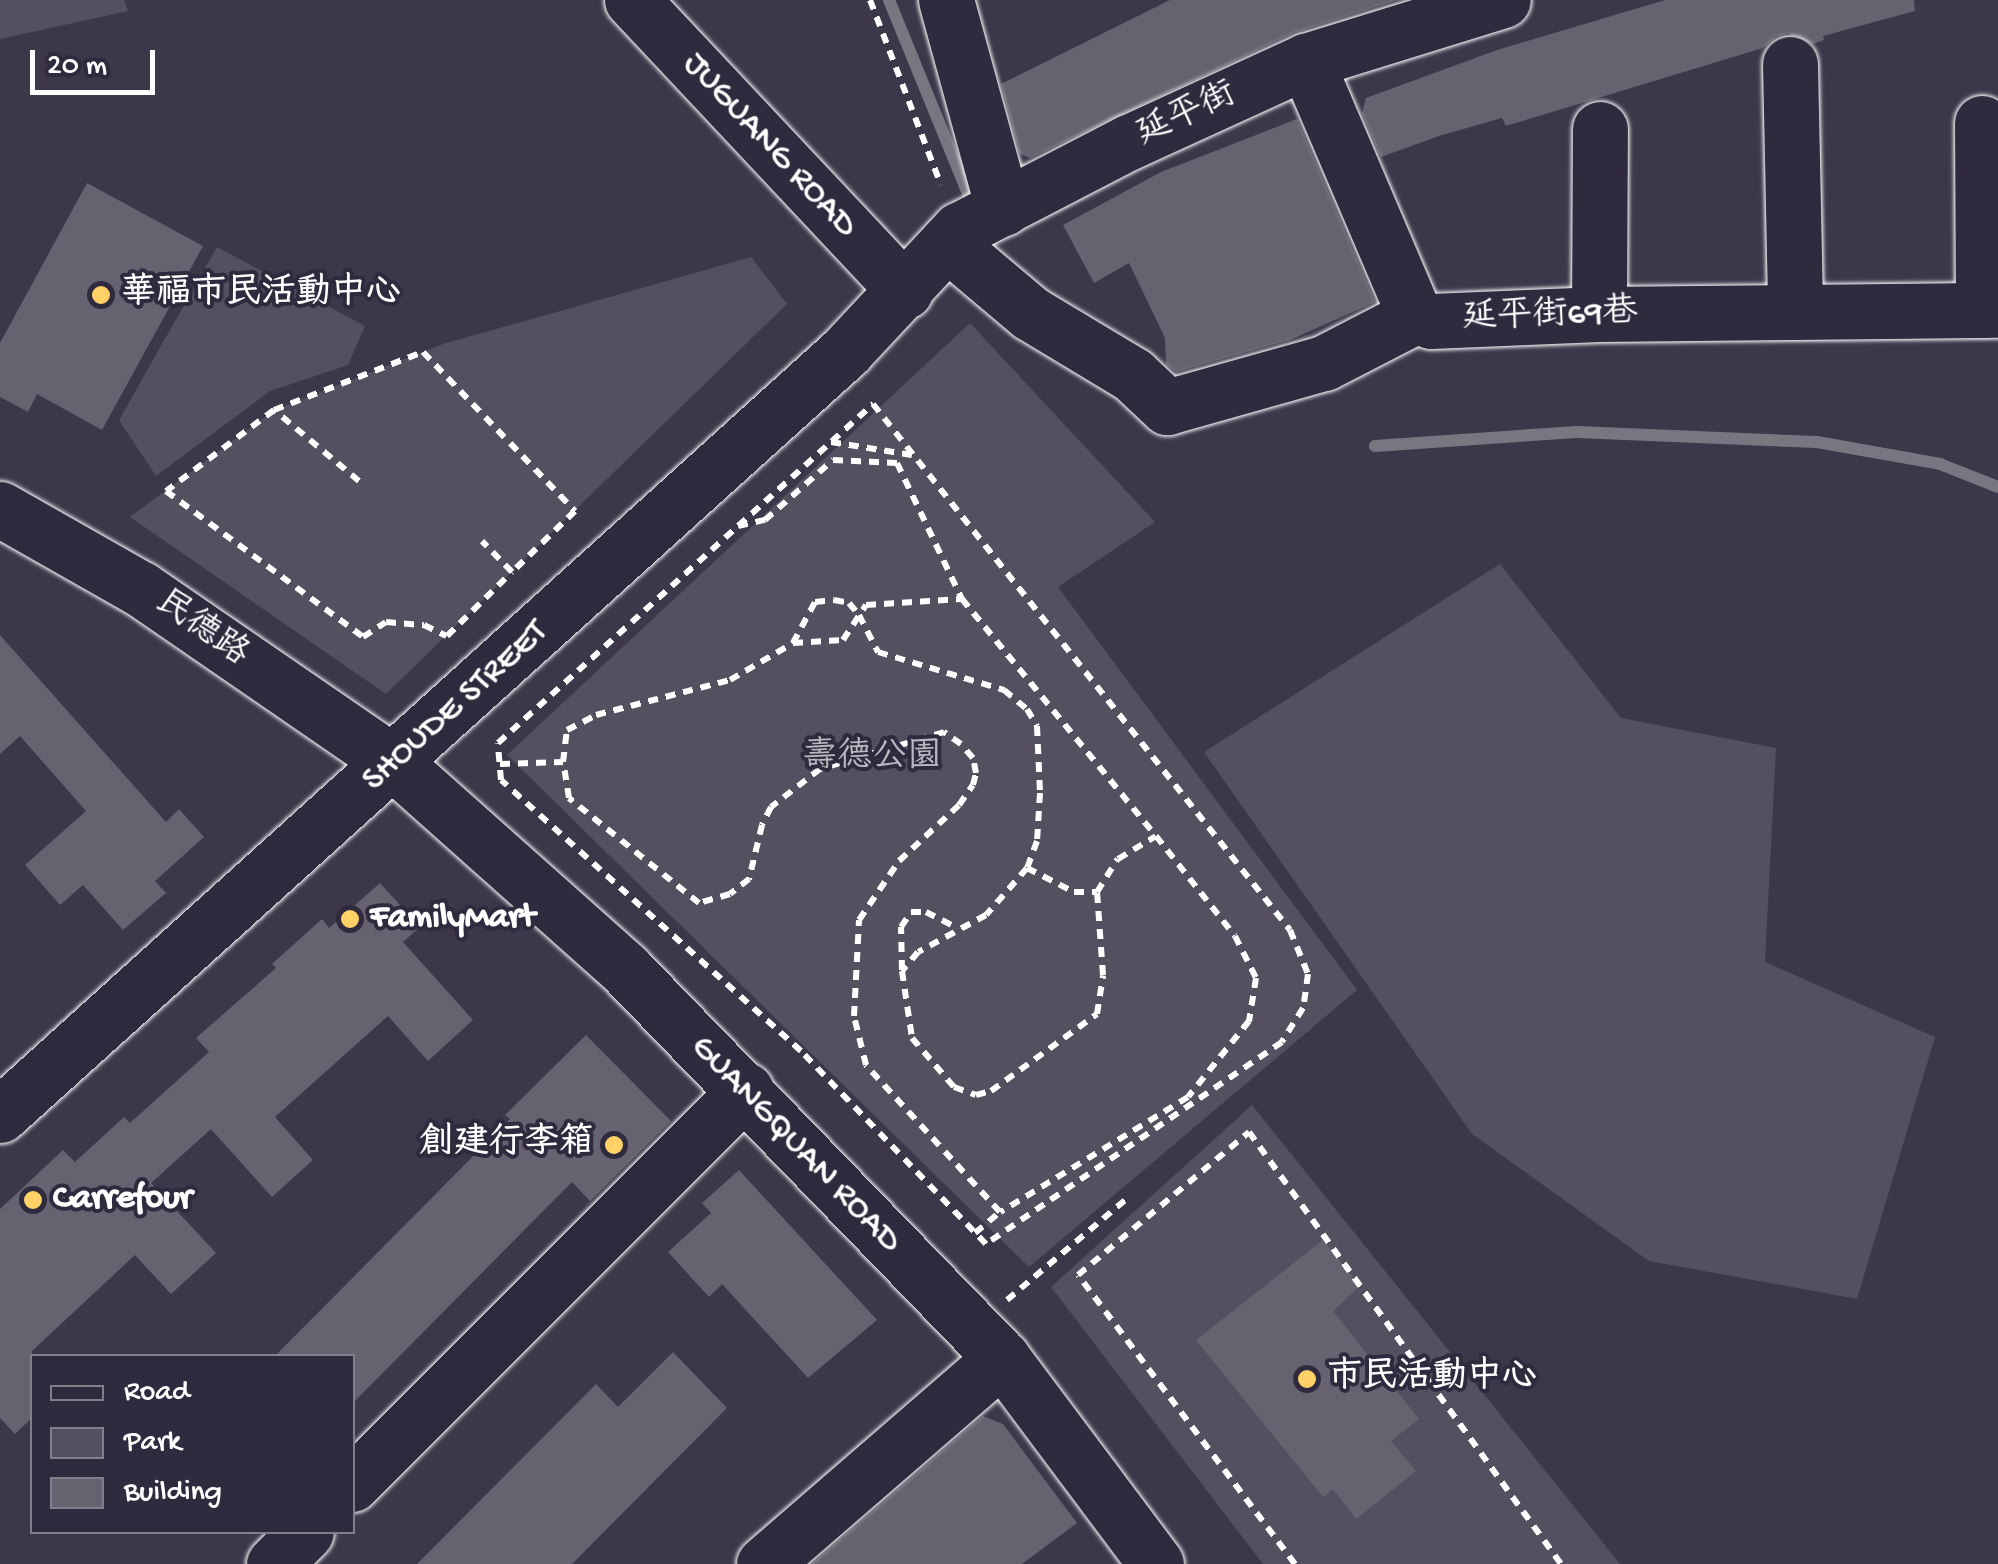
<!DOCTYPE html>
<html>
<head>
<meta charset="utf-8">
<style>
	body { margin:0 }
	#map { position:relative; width:1998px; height:1564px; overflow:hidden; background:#3c3749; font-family:"Gochi Hand","LXGW WenKai TC",sans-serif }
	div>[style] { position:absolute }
	.green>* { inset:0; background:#555060 }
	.stream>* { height:12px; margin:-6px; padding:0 6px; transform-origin:6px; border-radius:6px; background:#797682 }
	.building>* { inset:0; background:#666270 }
	.path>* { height:6px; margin-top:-3px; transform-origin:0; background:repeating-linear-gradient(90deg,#fff 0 10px,transparent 0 18px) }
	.roads { filter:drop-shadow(0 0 2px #fff) drop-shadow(0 0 2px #fff) }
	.minor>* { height:55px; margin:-27.5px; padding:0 27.5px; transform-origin:27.5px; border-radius:27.5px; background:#2f2a3d }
	.dots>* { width:28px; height:28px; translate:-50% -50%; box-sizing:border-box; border:5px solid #2f2a3d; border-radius:50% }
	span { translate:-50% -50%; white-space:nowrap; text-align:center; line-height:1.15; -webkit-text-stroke:8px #2f2a3d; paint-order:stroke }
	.street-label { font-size:35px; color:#fff }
	.poi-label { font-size:35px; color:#fff; font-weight:700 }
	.left { translate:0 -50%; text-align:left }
	.right { translate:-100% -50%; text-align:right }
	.park-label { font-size:35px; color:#bbb9bf }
	.legend { position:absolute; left:30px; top:1354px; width:325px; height:180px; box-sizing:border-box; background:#2f2a3d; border:2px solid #827f8b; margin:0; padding:12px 18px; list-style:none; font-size:30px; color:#fff }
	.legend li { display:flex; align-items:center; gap:20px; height:50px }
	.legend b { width:50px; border:2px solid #827f8b }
	.scale { position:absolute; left:30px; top:50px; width:125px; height:45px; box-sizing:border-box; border:5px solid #fff; border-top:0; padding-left:12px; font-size:30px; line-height:35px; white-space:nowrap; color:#fff; -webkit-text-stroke:8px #2f2a3d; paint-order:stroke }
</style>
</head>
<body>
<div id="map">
	<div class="green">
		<div style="clip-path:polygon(0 0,124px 0,128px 11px,0 39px)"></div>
		<div style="clip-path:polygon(217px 247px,365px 326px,348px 365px,270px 391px,156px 476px,119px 420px)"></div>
		<div style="clip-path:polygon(751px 257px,787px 304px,386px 694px,130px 517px,274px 410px,443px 344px)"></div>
		<div style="clip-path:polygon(970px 323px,1155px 522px,1058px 587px,1357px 990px,1029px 1267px,507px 755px)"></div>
		<div style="clip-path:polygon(1500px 564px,1621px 718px,1776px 748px,1765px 962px,1935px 1037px,1857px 1299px,1649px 1261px,1472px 1134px,1204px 752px)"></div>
		<div style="clip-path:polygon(1252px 1105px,1620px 1564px,1263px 1564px,1051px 1287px)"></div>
	</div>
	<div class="stream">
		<div style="left:889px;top:0;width:214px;rotate:67.8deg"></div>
		<div style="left:1375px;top:446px;width:202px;rotate:-4deg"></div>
		<div style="left:1577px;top:432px;width:240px;rotate:2.4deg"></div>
		<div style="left:1817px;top:442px;width:125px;rotate:10.1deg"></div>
		<div style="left:1940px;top:464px;width:62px;rotate:21.6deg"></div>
	</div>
	<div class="building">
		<div style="clip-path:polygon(1170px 0,1397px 0,1293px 33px,1030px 158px,1020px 154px,1001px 84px)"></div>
		<div style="clip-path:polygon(1665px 0,1914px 0,1915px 11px,1823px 36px,1824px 40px,1813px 44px,1788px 33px,1775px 37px,1763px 48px,1506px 126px,1502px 118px,1439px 136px,1381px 157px,1362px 113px,1366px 98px,1497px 50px)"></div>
		<div style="clip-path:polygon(1297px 119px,1375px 302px,1290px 340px,1176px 372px,1166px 364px,1165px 338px,1129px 263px,1094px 283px,1063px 225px,1161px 172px)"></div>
		<div style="clip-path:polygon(87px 183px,203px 246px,102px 430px,37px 394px,28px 412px,0 397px,0 343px)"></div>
		<div style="clip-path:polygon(0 635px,166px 822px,179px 809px,204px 837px,155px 881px,166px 893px,123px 930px,83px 885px,60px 905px,25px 865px,86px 811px,20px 736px,0 754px)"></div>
		<div style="clip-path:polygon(380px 883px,420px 927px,403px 942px,473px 1020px,428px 1061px,388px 1016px,275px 1117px,313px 1160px,272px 1197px,211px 1129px,151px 1183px,216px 1253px,171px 1294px,135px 1255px,32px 1351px,32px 1418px,15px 1434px,0 1418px,0 1209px,63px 1150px,75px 1162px,124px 1117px,130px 1123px,209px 1052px,196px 1038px,276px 968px,272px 964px,322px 919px,329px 928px)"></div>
		<div style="clip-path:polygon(586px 1035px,671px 1121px,590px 1201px,572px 1182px,352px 1404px,352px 1356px,275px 1356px,510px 1119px,505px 1115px)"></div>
		<div style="clip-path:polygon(739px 1170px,877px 1320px,808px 1378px,722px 1284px,709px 1297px,668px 1252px,711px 1213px,702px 1203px)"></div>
		<div style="clip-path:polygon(1323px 1240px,1360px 1286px,1333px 1311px,1419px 1419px,1391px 1441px,1416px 1471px,1356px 1519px,1333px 1489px,1323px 1497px,1196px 1340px)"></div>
		<div style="clip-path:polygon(673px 1352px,727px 1408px,572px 1564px,417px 1564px,596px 1384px,618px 1407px)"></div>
		<div style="clip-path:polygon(983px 1416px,1003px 1424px,1077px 1523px,1022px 1564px,812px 1564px)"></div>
	</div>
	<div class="path">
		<div style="left:870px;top:0;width:198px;rotate:69deg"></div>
		<div style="left:873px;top:404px;width:671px;rotate:51.59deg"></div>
		<div style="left:1290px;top:930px;width:48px;rotate:67.8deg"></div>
		<div style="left:1308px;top:974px;width:34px;rotate:98deg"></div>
		<div style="left:1303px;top:1008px;width:40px;rotate:122deg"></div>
		<div style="left:1282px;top:1042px;width:358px;rotate:145.7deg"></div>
		<div style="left:986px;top:1244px;width:267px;rotate:-133.8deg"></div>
		<div style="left:801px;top:1051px;width:404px;rotate:-137.9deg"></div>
		<div style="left:501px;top:780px;width:37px;rotate:-95deg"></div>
		<div style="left:498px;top:743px;width:506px;rotate:-42.11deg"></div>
		<div style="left:274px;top:410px;width:135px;rotate:143.1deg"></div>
		<div style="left:166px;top:491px;width:245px;rotate:36.5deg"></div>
		<div style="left:363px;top:637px;width:27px;rotate:-33deg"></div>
		<div style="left:386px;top:622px;width:38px;rotate:5deg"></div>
		<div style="left:424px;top:625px;width:25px;rotate:26deg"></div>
		<div style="left:447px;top:636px;width:91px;rotate:-44.6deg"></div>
		<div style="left:831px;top:442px;width:82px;rotate:9.1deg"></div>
		<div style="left:359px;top:481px;width:111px;rotate:-140.1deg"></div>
		<div style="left:274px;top:410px;width:160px;rotate:-21.3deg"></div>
		<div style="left:423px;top:352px;width:220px;rotate:46.3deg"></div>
		<div style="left:575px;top:511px;width:88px;rotate:135.9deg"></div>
		<div style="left:512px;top:572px;width:43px;rotate:-134.1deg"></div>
		<div style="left:738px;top:526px;width:28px;rotate:-13deg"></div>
		<div style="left:765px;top:520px;width:91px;rotate:-41.4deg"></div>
		<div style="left:833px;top:460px;width:64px;rotate:2.7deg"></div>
		<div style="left:897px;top:463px;width:151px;rotate:64.5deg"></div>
		<div style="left:962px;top:599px;width:306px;rotate:50.7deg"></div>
		<div style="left:1156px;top:836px;width:127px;rotate:51.7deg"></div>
		<div style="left:1235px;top:936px;width:47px;rotate:63.4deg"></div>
		<div style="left:1256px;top:978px;width:44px;rotate:99.2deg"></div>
		<div style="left:1249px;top:1021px;width:97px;rotate:128.8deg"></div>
		<div style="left:1188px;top:1097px;width:220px;rotate:148.5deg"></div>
		<div style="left:1000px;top:1212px;width:199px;rotate:-132.4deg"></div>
		<div style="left:866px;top:1065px;width:50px;rotate:-103.8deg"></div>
		<div style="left:854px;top:1016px;width:96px;rotate:-87deg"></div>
		<div style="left:859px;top:920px;width:71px;rotate:-55.9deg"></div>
		<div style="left:899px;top:861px;width:82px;rotate:-43deg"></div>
		<div style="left:959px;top:805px;width:24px;rotate:-55deg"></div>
		<div style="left:973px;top:785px;width:12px;rotate:-76deg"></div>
		<div style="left:976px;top:773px;width:15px;rotate:-101deg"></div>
		<div style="left:973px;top:758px;width:18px;rotate:-131deg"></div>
		<div style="left:961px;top:744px;width:21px;rotate:-145deg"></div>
		<div style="left:944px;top:732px;width:129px;rotate:163.4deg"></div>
		<div style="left:820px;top:769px;width:62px;rotate:142.2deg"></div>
		<div style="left:771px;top:807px;width:20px;rotate:117deg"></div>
		<div style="left:762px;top:825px;width:56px;rotate:103.5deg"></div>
		<div style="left:749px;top:879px;width:24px;rotate:142deg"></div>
		<div style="left:730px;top:894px;width:32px;rotate:164deg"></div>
		<div style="left:699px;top:903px;width:167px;rotate:-141.1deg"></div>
		<div style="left:569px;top:798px;width:36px;rotate:-99deg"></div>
		<div style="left:563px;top:762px;width:32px;rotate:-83deg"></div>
		<div style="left:567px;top:730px;width:33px;rotate:-27deg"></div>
		<div style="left:596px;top:715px;width:138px;rotate:-14.6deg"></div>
		<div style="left:730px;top:680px;width:73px;rotate:-30.4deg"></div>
		<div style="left:793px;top:643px;width:47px;rotate:-61.8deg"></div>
		<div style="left:815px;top:602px;width:19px;rotate:-6deg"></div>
		<div style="left:834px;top:600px;width:15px;rotate:11deg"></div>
		<div style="left:849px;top:603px;width:16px;rotate:50deg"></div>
		<div style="left:859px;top:615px;width:42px;rotate:62.8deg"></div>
		<div style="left:878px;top:652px;width:132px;rotate:16.8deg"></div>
		<div style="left:1004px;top:690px;width:30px;rotate:40deg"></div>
		<div style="left:1027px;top:709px;width:20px;rotate:60deg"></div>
		<div style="left:1037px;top:726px;width:67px;rotate:87.4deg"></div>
		<div style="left:1040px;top:793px;width:48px;rotate:93.6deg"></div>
		<div style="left:1037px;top:841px;width:29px;rotate:110deg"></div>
		<div style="left:1027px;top:868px;width:62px;rotate:131.1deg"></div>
		<div style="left:986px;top:915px;width:77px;rotate:151.4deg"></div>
		<div style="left:918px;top:952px;width:25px;rotate:130deg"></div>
		<div style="left:902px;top:971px;width:68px;rotate:81.5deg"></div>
		<div style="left:912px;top:1038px;width:65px;rotate:49.4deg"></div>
		<div style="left:954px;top:1087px;width:23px;rotate:20deg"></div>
		<div style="left:976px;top:1095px;width:16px;rotate:-15deg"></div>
		<div style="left:991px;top:1091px;width:131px;rotate:-36deg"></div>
		<div style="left:1097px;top:1014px;width:39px;rotate:-81deg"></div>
		<div style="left:1103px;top:975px;width:83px;rotate:-94.1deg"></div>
		<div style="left:1097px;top:892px;width:39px;rotate:-58deg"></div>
		<div style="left:1118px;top:859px;width:44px;rotate:-31.2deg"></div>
		<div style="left:793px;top:643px;width:50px;rotate:-3.4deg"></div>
		<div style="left:843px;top:640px;width:42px;rotate:-56.7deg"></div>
		<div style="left:866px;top:605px;width:95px;rotate:-3.6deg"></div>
		<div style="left:500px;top:764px;width:63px;rotate:-1.8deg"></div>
		<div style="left:1027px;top:868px;width:53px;rotate:27.1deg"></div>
		<div style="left:1074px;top:892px;width:23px"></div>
		<div style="left:902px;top:970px;width:43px;rotate:-91.3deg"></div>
		<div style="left:901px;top:927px;width:18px;rotate:-56deg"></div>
		<div style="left:911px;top:912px;width:15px"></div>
		<div style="left:926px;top:912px;width:35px;rotate:27deg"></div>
		<div style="left:975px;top:1233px;width:33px;rotate:-40deg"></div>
		<div style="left:1007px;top:1300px;width:161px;rotate:-40.2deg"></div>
		<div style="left:1295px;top:1564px;width:361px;rotate:-126.9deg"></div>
		<div style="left:1078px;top:1275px;width:223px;rotate:-39.9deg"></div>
		<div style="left:1249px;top:1132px;width:533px;rotate:54.16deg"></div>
	</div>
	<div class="roads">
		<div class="minor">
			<div style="left:632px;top:0;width:399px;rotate:46.8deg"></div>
			<div style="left:946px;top:0;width:216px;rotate:74.7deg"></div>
			<div style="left:1306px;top:61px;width:277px;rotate:66.9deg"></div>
			<div style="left:1790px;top:64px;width:248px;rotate:88.8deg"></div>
			<div style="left:1982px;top:123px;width:187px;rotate:89.7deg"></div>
			<div style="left:947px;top:243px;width:109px;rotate:40.1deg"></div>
			<div style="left:1030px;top:313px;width:120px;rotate:31deg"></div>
			<div style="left:1133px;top:375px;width:47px;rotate:43.3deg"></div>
			<div style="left:1167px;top:407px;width:163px;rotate:-15.7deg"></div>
			<div style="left:1324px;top:363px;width:102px;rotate:-27.3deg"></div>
			<div style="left:1415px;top:316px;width:17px;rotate:17deg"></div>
			<div style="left:1431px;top:321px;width:168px;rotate:-2.4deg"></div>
			<div style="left:1599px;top:314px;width:399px;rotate:-0.6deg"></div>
			<div style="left:1599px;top:314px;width:185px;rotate:-89.7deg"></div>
			<div style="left:0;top:509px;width:162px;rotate:29.6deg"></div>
			<div style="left:141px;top:589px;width:307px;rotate:34.5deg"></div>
			<div style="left:394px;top:763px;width:310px;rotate:41.7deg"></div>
			<div style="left:625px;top:969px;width:542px;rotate:45.9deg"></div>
			<div style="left:1002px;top:1358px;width:257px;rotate:53.2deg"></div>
			<div style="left:0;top:1115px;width:1140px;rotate:-42.08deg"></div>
			<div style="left:846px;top:351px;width:166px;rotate:-47deg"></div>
			<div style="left:959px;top:230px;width:191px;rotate:-27.4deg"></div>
			<div style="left:1129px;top:142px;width:195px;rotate:-24.6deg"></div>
			<div style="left:1306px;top:61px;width:206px;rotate:-17.2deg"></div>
			<div style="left:352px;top:1484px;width:557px;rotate:-45deg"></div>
			<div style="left:274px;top:1564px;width:45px;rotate:-45deg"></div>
			<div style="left:764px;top:1564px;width:315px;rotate:-40.9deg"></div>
		</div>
	</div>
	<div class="dots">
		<div style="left:101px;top:295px;background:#ffd166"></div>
		<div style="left:350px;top:919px;background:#ffd166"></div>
		<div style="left:614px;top:1145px;background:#ffd166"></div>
		<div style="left:33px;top:1200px;background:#ffd166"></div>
		<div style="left:1307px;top:1379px;background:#ffd166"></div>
	</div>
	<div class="street-label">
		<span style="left:1187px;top:116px;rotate:-25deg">延平街</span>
		<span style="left:769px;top:146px;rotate:47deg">JUGUANG ROAD</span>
		<span style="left:1550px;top:317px;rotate:-2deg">延平街69巷</span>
		<span style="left:201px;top:630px;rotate:35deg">民德路</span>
		<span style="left:456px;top:707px;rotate:-42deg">SHOUDE STREET</span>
		<span style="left:795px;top:1145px;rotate:46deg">GUANGQUAN ROAD</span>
	</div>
	<div class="poi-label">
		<span class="left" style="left:121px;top:295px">華福市民活動中心</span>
		<span class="left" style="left:370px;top:919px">FamilyMart</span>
		<span class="right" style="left:594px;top:1145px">創建行李箱</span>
		<span class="left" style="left:53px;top:1200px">Carrefour</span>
		<span class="left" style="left:1327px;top:1379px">市民活動中心</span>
	</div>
	<div class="park-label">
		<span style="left:872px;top:759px">壽德公園</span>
	</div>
	<ul class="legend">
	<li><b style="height:12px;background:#2f2a3d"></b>Road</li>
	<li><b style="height:28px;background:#555060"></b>Park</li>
	<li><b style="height:28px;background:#666270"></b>Building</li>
	</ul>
	<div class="scale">20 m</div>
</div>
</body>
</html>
